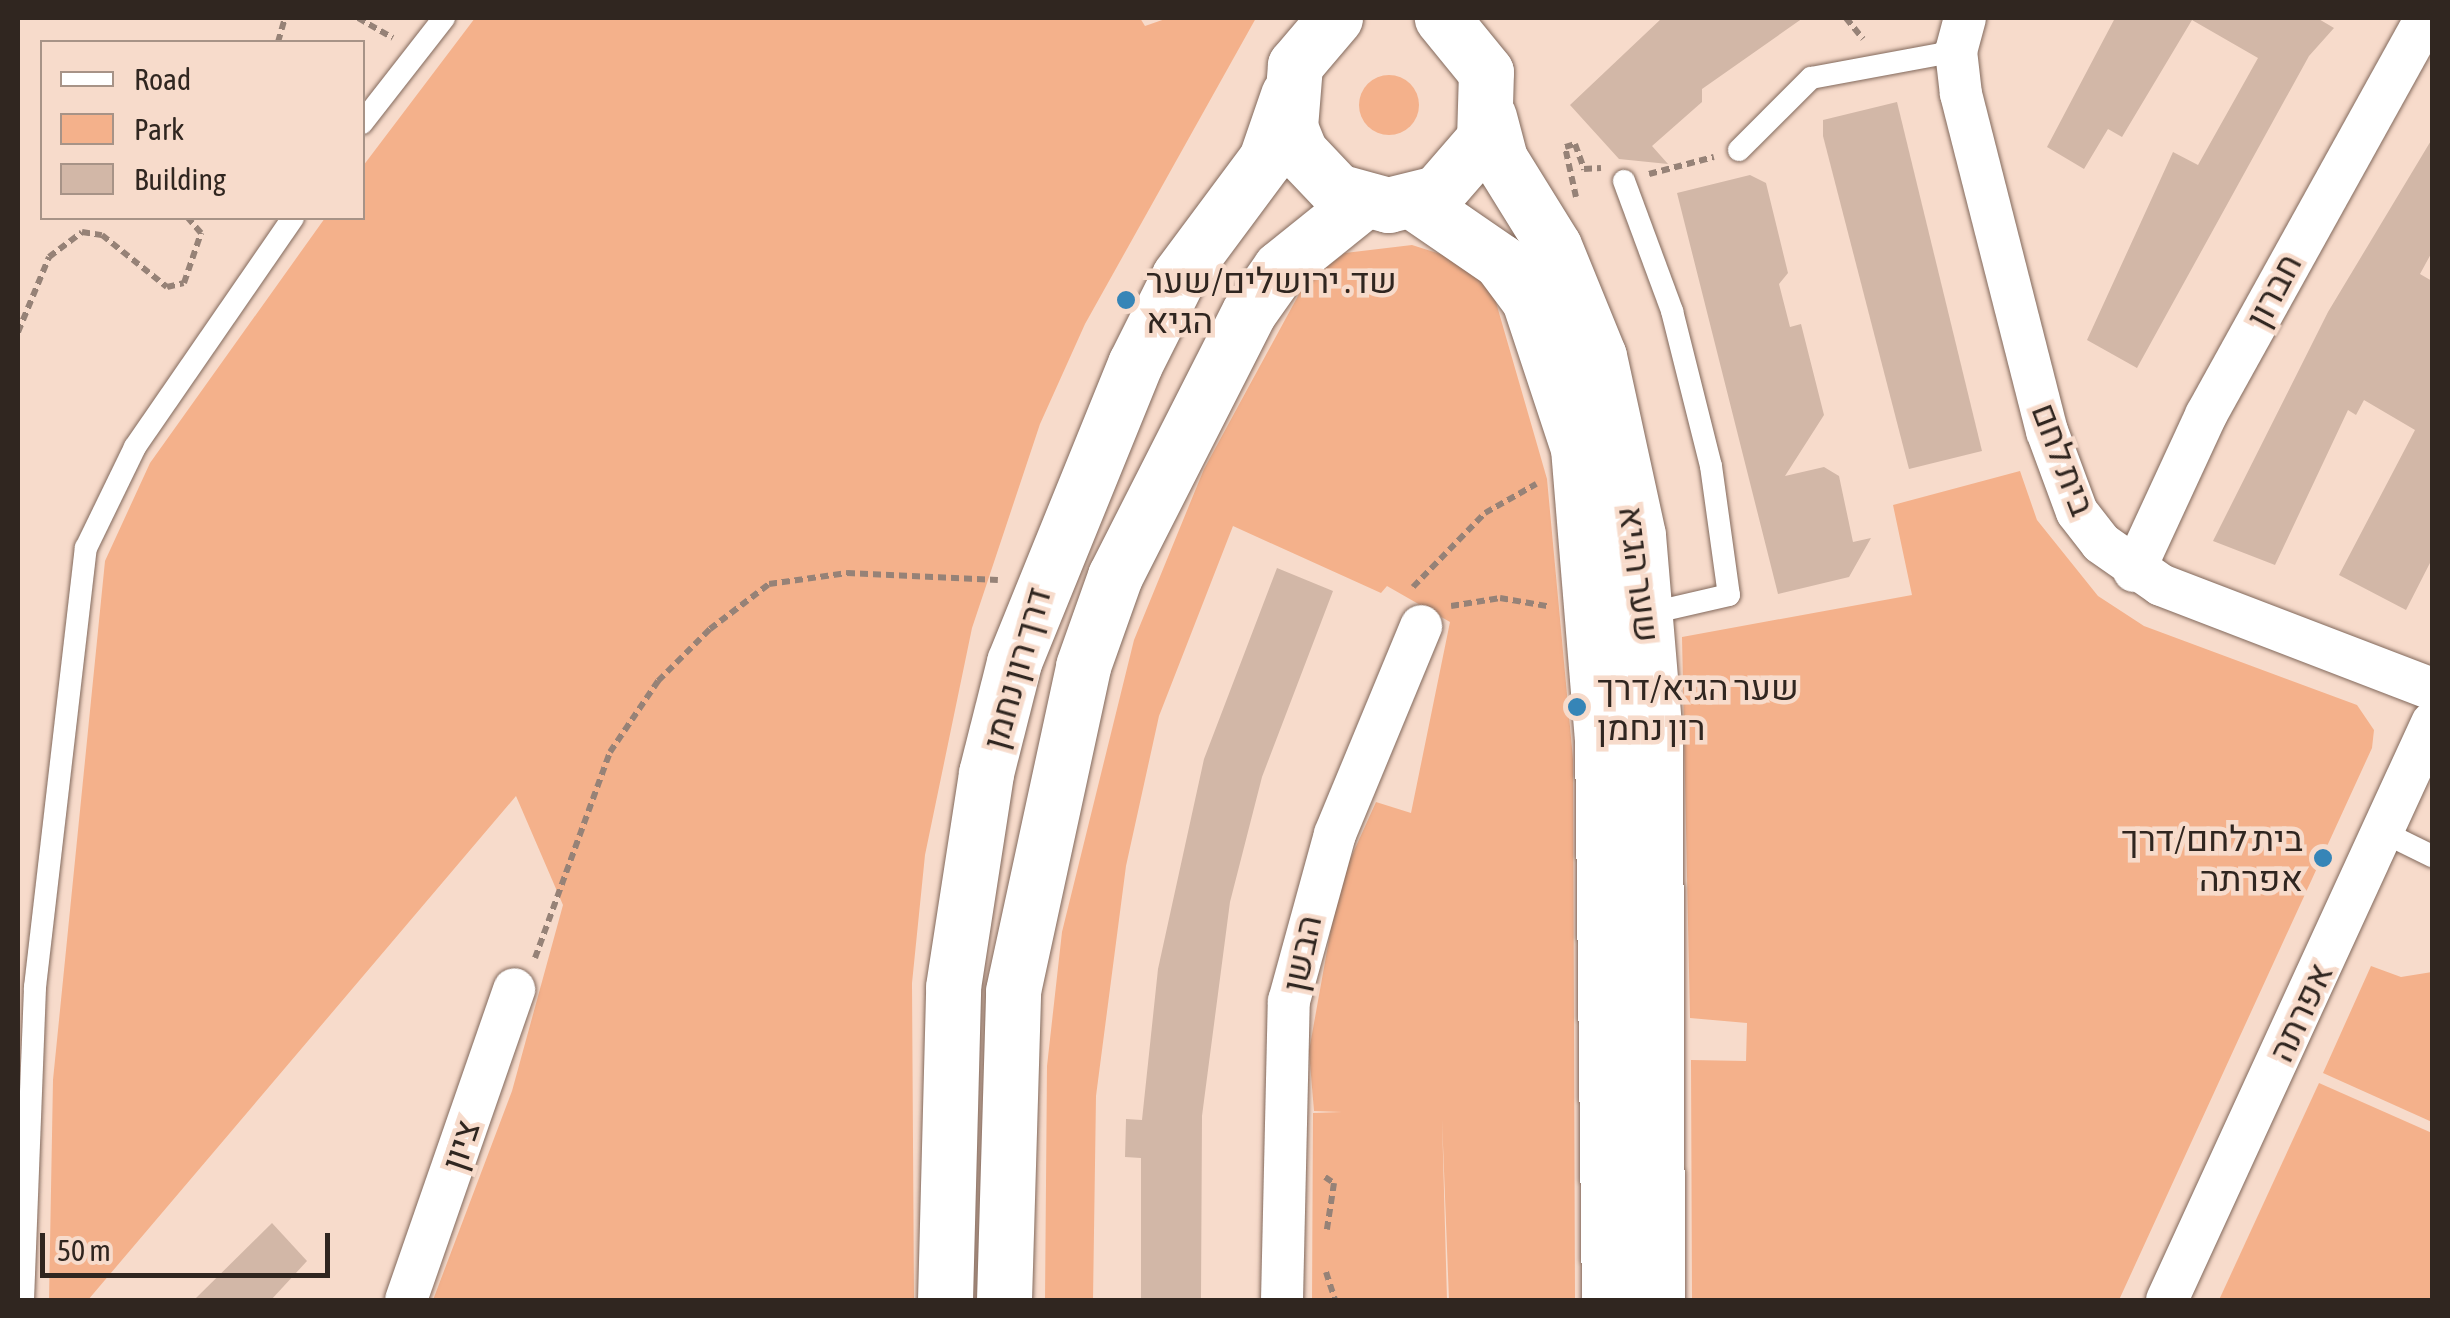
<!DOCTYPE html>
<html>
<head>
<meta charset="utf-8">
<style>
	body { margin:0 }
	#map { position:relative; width:2450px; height:1318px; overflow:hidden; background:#f7dbcb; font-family:"Asap Condensed",Heebo,sans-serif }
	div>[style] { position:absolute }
	.green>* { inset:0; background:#f4b18b }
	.round { border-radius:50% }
	.building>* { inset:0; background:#d2b7a7 }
	.path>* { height:6px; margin-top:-3px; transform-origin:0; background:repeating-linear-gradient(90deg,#968277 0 8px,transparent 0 13px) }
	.roads { filter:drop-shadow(0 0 2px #82695c) drop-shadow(0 0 2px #82695c) }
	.service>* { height:22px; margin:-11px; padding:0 11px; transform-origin:11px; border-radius:11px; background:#fff }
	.minor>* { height:42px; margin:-21px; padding:0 21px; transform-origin:21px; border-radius:21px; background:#fff }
	.tertiary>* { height:55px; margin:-27.5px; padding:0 27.5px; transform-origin:27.5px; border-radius:27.5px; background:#fff }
	.secondary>* { height:55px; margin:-27.5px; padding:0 27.5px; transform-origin:27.5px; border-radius:27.5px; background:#fff }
	.dots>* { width:28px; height:28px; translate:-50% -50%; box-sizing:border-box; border:5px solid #f7dbcb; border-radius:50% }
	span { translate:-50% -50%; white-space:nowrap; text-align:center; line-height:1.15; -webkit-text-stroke:9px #f7dbcb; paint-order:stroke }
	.poi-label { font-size:35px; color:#302620 }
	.left { translate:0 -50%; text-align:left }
	.right { translate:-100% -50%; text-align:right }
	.street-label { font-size:35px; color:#302620 }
	.frame { position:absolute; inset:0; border:20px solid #302620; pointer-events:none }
	.legend { position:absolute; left:40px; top:40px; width:325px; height:180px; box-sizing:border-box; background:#f7dbcb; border:2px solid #a79387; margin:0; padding:12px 18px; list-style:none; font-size:30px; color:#302620 }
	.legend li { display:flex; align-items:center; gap:20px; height:50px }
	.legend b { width:50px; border:2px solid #a79387 }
	.scale { position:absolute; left:40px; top:1233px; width:290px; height:45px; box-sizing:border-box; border:5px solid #302620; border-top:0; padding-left:12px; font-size:30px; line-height:35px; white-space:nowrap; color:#302620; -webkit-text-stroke:8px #f7dbcb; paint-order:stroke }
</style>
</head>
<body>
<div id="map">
	<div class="green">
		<div style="clip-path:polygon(475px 18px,1140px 18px,1145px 26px,1168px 18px,1256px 18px,1085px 324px,1040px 424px,972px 628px,925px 855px,912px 983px,914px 1300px,433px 1300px,512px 1091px,563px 905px,516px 796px,88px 1300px,49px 1300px,53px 1080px,105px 561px,150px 463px,325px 218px,362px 218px,363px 166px)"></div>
		<div class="round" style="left:1359px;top:75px;width:60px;height:60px"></div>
		<div style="clip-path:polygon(1412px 245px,1456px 259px,1493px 292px,1547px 479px,1573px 759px,1575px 1300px,1449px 1300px,1442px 1119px,1447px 1300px,1312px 1300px,1313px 1113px,1342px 1112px,1314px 1111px,1309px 1051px,1339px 884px,1376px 802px,1411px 813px,1450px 622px,1387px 586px,1381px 593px,1233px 526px,1159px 716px,1126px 866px,1096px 1096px,1093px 1300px,1045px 1300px,1047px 1066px,1062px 932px,1134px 640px,1204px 469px,1305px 283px,1345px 253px)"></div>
		<div style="clip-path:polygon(2020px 471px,2037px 520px,2098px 596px,2144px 626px,2357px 705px,2374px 730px,2372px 748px,2119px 1300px,1692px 1300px,1691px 1060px,1746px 1061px,1747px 1023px,1690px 1018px,1682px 637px,1912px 595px,1893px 505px)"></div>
		<div style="clip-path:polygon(2371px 966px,2401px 977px,2432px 972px,2432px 1122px,2323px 1073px)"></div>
		<div style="clip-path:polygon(2319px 1083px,2432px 1133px,2432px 1300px,2219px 1300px)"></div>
	</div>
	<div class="building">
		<div style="clip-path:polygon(1662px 18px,1803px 18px,1702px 89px,1702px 102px,1652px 146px,1668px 164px,1619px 159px,1570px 105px)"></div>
		<div style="clip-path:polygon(2115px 18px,2317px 18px,2334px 28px,2309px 56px,2137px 368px,2087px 340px,2173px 152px,2198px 165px,2258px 58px,2192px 20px,2122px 137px,2108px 129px,2084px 169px,2047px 147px)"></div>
		<div style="clip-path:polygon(1897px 102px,1982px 451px,1909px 469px,1823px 136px,1823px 120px)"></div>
		<div style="clip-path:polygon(2432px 139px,2432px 252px,2420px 274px,2432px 281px,2432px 559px,2406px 610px,2339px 575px,2415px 430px,2364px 400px,2356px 415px,2348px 410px,2275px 565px,2213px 541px,2328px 312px)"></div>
		<div style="clip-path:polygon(1750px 175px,1766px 183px,1788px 273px,1779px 284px,1790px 327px,1801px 324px,1824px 415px,1785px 476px,1824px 467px,1839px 476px,1853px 542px,1871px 538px,1849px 577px,1778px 594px,1677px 193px)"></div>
		<div style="clip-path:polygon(1277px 568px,1333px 591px,1262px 777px,1230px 902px,1202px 1116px,1201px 1300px,1141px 1300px,1141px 1158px,1125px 1157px,1126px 1119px,1142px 1120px,1158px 969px,1204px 759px)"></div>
		<div style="clip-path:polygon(272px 1223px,307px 1261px,271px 1300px,194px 1300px)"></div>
	</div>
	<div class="path">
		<div style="left:358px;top:18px;width:40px;rotate:29.7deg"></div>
		<div style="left:1846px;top:18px;width:27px;rotate:51deg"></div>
		<div style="left:278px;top:42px;width:25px;rotate:-74deg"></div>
		<div style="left:1649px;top:174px;width:67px;rotate:-14.7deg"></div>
		<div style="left:1576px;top:197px;width:51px;rotate:-102.4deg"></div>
		<div style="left:1565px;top:147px;width:10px;rotate:-17deg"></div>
		<div style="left:1575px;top:144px;width:27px;rotate:70deg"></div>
		<div style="left:1584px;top:169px;width:17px;rotate:-3deg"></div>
		<div style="left:18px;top:332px;width:81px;rotate:-67.5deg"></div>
		<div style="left:49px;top:257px;width:41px;rotate:-37.1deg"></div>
		<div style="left:82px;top:232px;width:20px;rotate:9deg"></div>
		<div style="left:102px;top:235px;width:83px;rotate:38.7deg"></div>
		<div style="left:167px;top:287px;width:17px;rotate:-13deg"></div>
		<div style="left:184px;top:283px;width:53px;rotate:-71.2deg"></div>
		<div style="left:201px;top:233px;width:20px;rotate:-131deg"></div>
		<div style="left:1413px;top:587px;width:103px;rotate:-45.8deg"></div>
		<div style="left:1485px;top:513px;width:59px;rotate:-29.6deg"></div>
		<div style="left:1451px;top:606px;width:50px;rotate:-9.3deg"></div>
		<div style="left:1500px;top:598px;width:48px;rotate:9.7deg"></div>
		<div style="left:535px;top:958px;width:219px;rotate:-70deg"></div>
		<div style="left:610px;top:752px;width:86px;rotate:-55.9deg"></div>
		<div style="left:658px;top:681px;width:74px;rotate:-45deg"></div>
		<div style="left:710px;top:629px;width:74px;rotate:-37.3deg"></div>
		<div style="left:769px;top:584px;width:79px;rotate:-8deg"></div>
		<div style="left:847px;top:573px;width:151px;rotate:2.7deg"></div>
		<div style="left:1325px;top:1177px;width:11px;rotate:34deg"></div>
		<div style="left:1334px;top:1183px;width:47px;rotate:98.7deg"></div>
		<div style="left:1326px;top:1272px;width:29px;rotate:72deg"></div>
	</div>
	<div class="roads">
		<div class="service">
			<div style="left:362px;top:123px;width:133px;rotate:-52deg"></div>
			<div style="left:1739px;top:150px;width:102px;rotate:-45deg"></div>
			<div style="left:1811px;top:78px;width:147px;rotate:-10.5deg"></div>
			<div style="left:1624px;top:181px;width:139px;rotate:69.7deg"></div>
			<div style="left:1672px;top:311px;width:160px;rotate:75.9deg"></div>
			<div style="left:1711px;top:466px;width:130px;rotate:82.1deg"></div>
			<div style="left:1729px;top:595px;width:84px;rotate:167deg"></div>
			<div style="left:2383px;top:832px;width:55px;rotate:26.1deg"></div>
			<div style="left:23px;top:1300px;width:313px;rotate:-87.8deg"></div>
			<div style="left:35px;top:987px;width:442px;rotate:-83.4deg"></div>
			<div style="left:86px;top:548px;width:112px;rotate:-64.1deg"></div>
			<div style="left:135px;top:447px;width:278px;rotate:-55.4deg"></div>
		</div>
		<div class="minor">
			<div style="left:1965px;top:18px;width:34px;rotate:105deg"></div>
			<div style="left:1956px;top:51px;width:43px;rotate:83.4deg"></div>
			<div style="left:1961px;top:94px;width:348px;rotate:75.7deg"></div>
			<div style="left:2047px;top:431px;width:86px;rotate:69.7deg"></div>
			<div style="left:2077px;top:512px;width:39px;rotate:52deg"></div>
			<div style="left:2101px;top:543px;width:73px;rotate:35deg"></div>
			<div style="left:2161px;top:585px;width:290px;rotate:21deg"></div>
			<div style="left:2134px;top:571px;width:172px;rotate:-65.2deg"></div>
			<div style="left:2206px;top:415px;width:454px;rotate:-61deg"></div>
			<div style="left:406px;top:1300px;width:329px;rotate:-70.8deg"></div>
			<div style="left:1282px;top:1300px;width:299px;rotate:-88.7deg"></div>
			<div style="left:1289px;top:1001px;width:173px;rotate:-74.6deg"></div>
			<div style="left:1335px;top:834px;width:225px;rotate:-67.5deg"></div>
			<div style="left:2167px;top:1300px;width:635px;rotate:-65.33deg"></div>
		</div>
		<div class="tertiary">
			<div style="left:1489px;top:117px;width:43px;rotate:75.3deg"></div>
			<div style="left:1500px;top:159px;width:102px;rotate:58.2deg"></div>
			<div style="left:1554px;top:246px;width:119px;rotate:67.8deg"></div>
			<div style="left:1599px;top:356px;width:183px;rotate:77.7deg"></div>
			<div style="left:1638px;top:535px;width:204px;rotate:85.2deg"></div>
			<div style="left:1655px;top:738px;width:562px;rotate:89.8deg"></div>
			<div style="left:1414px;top:202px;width:104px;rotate:34.5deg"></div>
			<div style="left:1500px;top:261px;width:49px;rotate:53.4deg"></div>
			<div style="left:1529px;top:300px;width:156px;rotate:71.7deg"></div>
			<div style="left:1578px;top:448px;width:290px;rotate:85.3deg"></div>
			<div style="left:1602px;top:737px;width:563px;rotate:89.29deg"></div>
		</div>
		<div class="secondary">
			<div style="left:1335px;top:18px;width:62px;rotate:130.4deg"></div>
			<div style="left:1295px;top:65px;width:62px;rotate:94.6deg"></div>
			<div style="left:1290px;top:127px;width:27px;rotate:68deg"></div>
			<div style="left:1300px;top:152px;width:54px;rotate:46.5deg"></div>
			<div style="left:1337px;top:191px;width:53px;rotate:15.4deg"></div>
			<div style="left:1388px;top:205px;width:50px;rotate:-13.8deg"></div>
			<div style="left:1437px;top:193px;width:72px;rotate:-49deg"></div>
			<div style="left:1484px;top:139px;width:67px;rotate:-88.3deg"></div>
			<div style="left:1486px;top:72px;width:70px;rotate:-129.2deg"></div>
			<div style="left:945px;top:1300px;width:313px;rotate:-88.5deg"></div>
			<div style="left:953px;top:987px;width:217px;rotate:-81.2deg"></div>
			<div style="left:986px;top:773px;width:114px;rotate:-75.8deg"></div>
			<div style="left:1014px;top:662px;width:322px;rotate:-67.9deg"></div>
			<div style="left:1135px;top:364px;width:98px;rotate:-63.4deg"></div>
			<div style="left:1179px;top:276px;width:146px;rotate:-53.4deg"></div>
			<div style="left:1266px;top:159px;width:68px;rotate:-71deg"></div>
			<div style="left:1004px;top:1300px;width:309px;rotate:-88.3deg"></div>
			<div style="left:1013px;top:991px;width:332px;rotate:-77.8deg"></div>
			<div style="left:1083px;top:666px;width:96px;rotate:-70.4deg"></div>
			<div style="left:1115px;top:576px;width:296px;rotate:-63.1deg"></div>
			<div style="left:1249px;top:312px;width:54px;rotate:-54.8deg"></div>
			<div style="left:1280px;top:268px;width:105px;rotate:-38.8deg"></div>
		</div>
	</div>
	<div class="dots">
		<div style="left:1126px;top:300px;background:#3685b7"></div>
		<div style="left:1577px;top:707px;background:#3685b7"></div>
		<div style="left:2323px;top:858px;background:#3685b7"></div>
	</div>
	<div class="poi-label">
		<span class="left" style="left:1146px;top:300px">שד. ירושלים/שער<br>הגיא</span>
		<span class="left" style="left:1597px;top:707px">שער הגיא/דרך<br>רון נחמן</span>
		<span class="right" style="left:2303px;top:858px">בית לחם/דרך<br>אפרתה</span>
	</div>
	<div class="street-label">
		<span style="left:2273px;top:290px;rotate:-62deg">חברון</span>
		<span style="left:2064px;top:459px;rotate:69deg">בית לחם</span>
		<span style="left:1640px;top:574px;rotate:83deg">שער הגיא</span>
		<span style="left:1016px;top:668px;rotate:-74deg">דרך רון נחמן</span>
		<span style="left:1301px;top:953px;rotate:-78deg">הבשן</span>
		<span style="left:2300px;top:1012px;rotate:-65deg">אפרתה</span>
		<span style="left:460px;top:1145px;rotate:-71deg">ציון</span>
	</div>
	<div class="frame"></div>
	<ul class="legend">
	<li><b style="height:12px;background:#fff"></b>Road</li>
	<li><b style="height:28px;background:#f4b18b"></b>Park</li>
	<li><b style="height:28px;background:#d2b7a7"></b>Building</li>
	</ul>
	<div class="scale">50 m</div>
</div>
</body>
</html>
